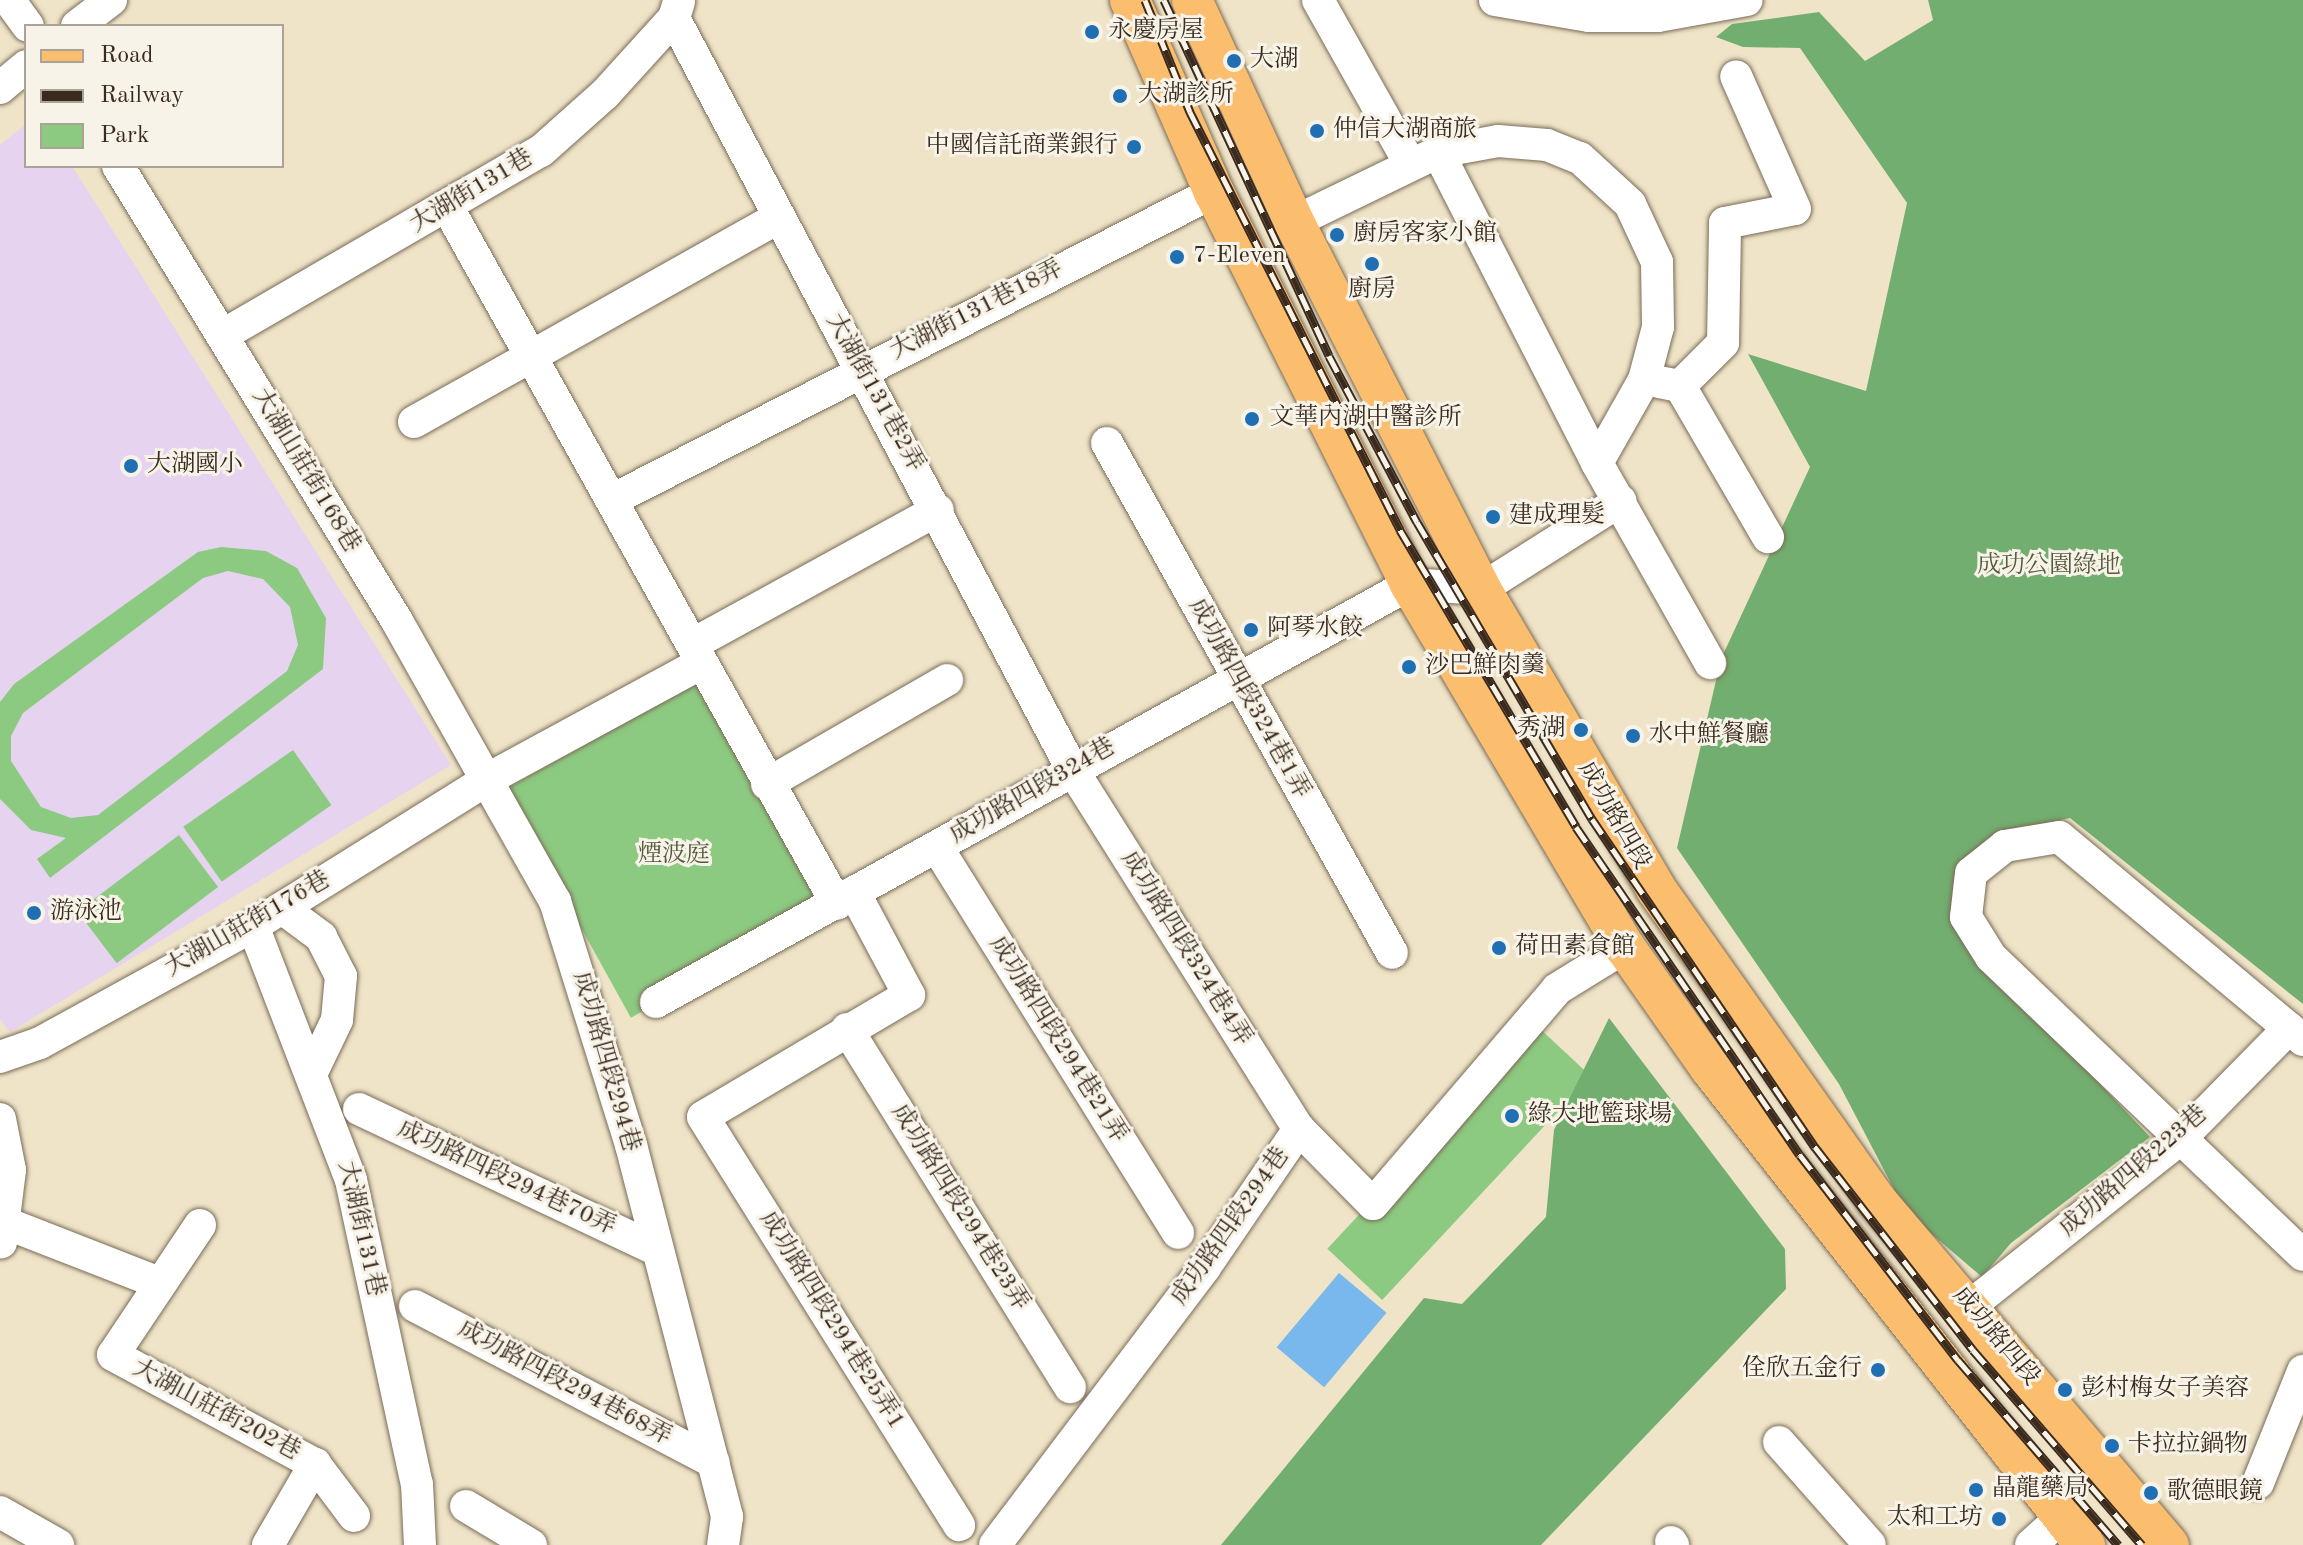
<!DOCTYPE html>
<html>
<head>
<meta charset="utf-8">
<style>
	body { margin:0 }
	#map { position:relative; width:2303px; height:1545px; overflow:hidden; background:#efe4c7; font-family:"Old Standard TT","Noto Serif TC",serif }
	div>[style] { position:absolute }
	.built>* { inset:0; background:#e5d3f0 }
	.green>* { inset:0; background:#8dca81; transform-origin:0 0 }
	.forest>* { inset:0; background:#72ae6f }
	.water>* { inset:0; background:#78b8ec; transform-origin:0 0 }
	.roads { filter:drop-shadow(0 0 2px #7a6b59) drop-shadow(0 0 2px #7a6b59) }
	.minor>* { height:32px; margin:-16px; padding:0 16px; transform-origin:16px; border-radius:16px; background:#fff }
	.major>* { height:40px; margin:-20px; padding:0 20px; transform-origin:20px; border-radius:20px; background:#fbbd6e }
	.rail>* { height:9px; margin-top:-4.5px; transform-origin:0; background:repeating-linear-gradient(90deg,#f7f3e8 0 18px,#3b2a1e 0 36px); box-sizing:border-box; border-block:2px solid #3b2a1e }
	.dots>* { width:22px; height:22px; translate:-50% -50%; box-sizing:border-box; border:4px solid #f7f3e8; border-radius:50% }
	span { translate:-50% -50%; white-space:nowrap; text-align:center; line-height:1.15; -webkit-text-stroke:6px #f7f3e8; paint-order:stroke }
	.poi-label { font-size:24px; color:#3b2a1e }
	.left { translate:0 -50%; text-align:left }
	.right { translate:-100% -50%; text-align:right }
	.street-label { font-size:24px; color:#3b2a1e }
	.park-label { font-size:24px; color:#545a3c }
	.legend { position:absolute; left:24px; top:24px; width:260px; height:144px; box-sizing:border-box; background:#f7f3e8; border:2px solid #aca397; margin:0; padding:10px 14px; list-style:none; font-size:24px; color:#3b2a1e }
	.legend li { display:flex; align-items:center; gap:16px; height:40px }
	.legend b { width:40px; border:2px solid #aca397 }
</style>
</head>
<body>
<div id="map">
	<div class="built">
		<div style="clip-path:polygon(26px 124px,26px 166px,72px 166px,451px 765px,10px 1032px,0 1019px,0 145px)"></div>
	</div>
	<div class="green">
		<div style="clip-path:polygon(evenodd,221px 547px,266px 551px,297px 568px,326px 618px,323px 669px,50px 878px,37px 859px,66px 838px,31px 830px,0 799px,0 702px,14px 684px,198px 552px,221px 547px,228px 571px,263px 579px,290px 607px,298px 645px,287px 671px,98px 815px,71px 818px,41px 807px,11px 761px,11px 736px,23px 713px,203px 578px,228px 571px)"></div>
		<div style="left:709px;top:676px;width:261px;height:234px;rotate:61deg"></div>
		<div style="left:293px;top:750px;width:67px;height:134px;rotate:55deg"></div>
		<div style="left:179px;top:835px;width:65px;height:127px;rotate:53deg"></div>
		<div style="left:1536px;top:1025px;width:75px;height:306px;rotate:43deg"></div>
	</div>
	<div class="forest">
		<div style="clip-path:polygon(1928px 0,2303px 0,2303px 1004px,2070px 818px,1996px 834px,1958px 867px,1956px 931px,2150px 1137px,2011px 1243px,1982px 1277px,1906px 1212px,1839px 1084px,1677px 848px,1721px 659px,1810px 467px,1748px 354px,1866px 391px,1907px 203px,1800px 48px,1743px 47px,1716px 37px,1732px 24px,1819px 12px,1865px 61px,1933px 20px)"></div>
		<div style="clip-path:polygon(1609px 1018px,1785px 1249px,1786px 1289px,1541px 1545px,1221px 1545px,1424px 1298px,1462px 1304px,1546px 1217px,1554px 1130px)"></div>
	</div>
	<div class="water">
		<div style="left:1339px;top:1273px;width:62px;height:97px;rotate:40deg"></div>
	</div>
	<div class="roads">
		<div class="minor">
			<div style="left:9px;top:0;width:32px;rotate:54deg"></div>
			<div style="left:1318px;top:0;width:188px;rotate:60.7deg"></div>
			<div style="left:1495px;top:0;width:95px;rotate:9.7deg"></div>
			<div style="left:1589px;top:16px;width:69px"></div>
			<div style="left:1658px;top:16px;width:90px;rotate:-10.2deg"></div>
			<div style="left:674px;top:18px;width:850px;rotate:62.08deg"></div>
			<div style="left:1072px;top:769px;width:426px;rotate:57.8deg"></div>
			<div style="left:1299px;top:1129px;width:105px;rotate:45.4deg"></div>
			<div style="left:1373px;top:1204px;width:283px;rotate:-49.4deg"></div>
			<div style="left:1557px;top:989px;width:80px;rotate:-31.7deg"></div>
			<div style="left:77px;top:26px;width:43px;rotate:-37.4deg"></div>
			<div style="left:0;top:88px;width:34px;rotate:-40deg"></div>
			<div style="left:1438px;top:152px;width:349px;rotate:62.9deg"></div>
			<div style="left:1597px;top:463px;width:230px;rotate:60.5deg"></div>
			<div style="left:118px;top:166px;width:534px;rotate:58.48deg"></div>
			<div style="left:397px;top:621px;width:322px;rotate:60.6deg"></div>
			<div style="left:555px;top:901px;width:256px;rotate:72.7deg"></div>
			<div style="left:631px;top:1145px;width:384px;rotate:75.5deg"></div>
			<div style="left:727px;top:1517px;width:28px;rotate:98deg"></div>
			<div style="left:448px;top:208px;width:797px;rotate:60.8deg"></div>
			<div style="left:1294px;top:222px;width:160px;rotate:-25.9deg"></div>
			<div style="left:1438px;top:152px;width:61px;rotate:-10.4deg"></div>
			<div style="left:1498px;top:141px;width:49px;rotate:4.7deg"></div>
			<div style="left:1547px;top:145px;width:35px;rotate:22deg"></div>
			<div style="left:1580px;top:158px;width:68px;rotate:42.6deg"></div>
			<div style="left:1630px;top:204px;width:64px;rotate:65deg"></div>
			<div style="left:1657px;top:262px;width:65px;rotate:89.1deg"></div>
			<div style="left:1658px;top:327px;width:55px;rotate:104.8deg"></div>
			<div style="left:1644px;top:380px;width:95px;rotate:119.5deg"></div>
			<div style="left:223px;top:335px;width:367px;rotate:-30.1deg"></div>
			<div style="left:541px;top:151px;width:86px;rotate:-41.7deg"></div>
			<div style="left:605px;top:94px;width:103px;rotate:-47.8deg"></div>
			<div style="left:674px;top:18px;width:17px;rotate:-73deg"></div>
			<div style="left:1659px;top:382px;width:21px;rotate:11deg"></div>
			<div style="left:1680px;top:386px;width:175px;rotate:59.8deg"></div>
			<div style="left:1680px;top:386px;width:61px;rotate:-45deg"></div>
			<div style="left:1723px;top:343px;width:120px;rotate:-89deg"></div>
			<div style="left:1725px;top:223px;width:71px;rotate:-11.3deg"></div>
			<div style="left:1795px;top:209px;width:145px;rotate:-113.9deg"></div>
			<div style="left:414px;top:422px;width:417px;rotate:-29.3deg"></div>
			<div style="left:1107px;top:443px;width:584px;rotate:60.8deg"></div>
			<div style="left:614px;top:499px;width:674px;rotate:-27.1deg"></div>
			<div style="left:693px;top:644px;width:279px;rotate:-28.7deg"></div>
			<div style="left:767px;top:784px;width:208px;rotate:-30deg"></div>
			<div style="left:937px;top:847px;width:455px;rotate:58deg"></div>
			<div style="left:854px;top:892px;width:117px;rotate:61.9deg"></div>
			<div style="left:909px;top:995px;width:239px;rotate:149.4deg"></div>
			<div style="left:703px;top:1117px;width:482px;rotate:57.9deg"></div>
			<div style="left:282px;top:908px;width:49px;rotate:36.6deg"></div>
			<div style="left:321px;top:937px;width:44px;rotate:62.9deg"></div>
			<div style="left:341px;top:976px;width:44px;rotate:95.2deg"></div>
			<div style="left:337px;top:1020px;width:55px;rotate:115.6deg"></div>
			<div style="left:253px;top:926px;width:272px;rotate:68.9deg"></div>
			<div style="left:351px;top:1180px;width:311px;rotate:77.8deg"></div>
			<div style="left:417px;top:1484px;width:61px;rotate:87.2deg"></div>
			<div style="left:656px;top:1002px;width:862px;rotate:-29deg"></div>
			<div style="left:1410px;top:584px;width:71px;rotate:4deg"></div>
			<div style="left:1481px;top:589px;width:165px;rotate:-32.3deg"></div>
			<div style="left:847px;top:1029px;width:422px;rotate:58.1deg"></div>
			<div style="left:2303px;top:1040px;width:317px;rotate:-140.2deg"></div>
			<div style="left:2059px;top:837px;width:55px;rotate:170.5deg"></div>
			<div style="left:2005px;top:846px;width:43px;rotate:141.5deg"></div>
			<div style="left:1971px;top:873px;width:44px;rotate:96.5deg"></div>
			<div style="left:1966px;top:917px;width:47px;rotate:58deg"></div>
			<div style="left:1991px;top:957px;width:431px;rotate:43.7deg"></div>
			<div style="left:0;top:1057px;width:42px;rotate:-19.3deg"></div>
			<div style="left:40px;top:1043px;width:243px;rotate:-28.8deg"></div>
			<div style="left:253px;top:926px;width:277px;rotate:-32deg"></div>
			<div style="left:488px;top:779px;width:243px;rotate:-28.5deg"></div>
			<div style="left:359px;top:1109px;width:325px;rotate:25.3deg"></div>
			<div style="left:0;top:1119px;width:52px;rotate:78.9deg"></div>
			<div style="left:10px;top:1170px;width:73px;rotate:97.1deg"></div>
			<div style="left:8px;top:1224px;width:162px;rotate:21.3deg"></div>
			<div style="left:200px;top:1225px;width:156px;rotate:123.8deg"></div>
			<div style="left:113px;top:1355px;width:230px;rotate:28.4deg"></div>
			<div style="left:315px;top:1464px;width:65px;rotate:53.1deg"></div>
			<div style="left:415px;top:1306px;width:337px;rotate:27.6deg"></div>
			<div style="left:1970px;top:1306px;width:270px;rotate:-38.5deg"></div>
			<div style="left:2181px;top:1138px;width:154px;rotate:-45.5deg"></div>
			<div style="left:1779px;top:1442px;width:137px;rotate:48.5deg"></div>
			<div style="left:2258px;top:1483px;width:121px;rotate:-68.1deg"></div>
			<div style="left:466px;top:1506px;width:76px;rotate:31deg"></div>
			<div style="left:0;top:1512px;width:67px;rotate:29.6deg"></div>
			<div style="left:1671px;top:1542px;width:4px;rotate:56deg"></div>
			<div style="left:268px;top:1545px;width:94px;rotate:-59.9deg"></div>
			<div style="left:995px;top:1545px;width:348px;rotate:-52.9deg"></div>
			<div style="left:1205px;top:1267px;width:167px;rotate:-55.7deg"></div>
			<div style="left:2031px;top:1545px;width:42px;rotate:-42.1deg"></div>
		</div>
		<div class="major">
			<div style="left:1130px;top:0;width:210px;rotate:66.4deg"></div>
			<div style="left:1214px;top:192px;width:438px;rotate:63.4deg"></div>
			<div style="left:1410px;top:584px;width:422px;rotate:59.4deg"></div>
			<div style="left:1625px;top:947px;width:148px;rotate:54.9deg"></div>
			<div style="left:1710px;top:1068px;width:607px;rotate:51.83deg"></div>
			<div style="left:1192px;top:0;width:244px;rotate:65.3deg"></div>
			<div style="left:1294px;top:222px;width:412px;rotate:63deg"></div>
			<div style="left:1481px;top:589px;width:347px;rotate:59.7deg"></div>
			<div style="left:1656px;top:889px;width:381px;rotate:54.7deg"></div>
			<div style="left:1876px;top:1200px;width:453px;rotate:49.7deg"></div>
		</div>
	</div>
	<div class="rail">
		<div style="left:1145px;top:0;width:121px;rotate:68.1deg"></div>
		<div style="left:1190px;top:112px;width:468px;rotate:63.3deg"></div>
		<div style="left:1400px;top:530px;width:345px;rotate:59.3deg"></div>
		<div style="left:1576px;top:827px;width:397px;rotate:55.7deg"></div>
		<div style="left:1800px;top:1155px;width:259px;rotate:52.4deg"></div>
		<div style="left:1958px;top:1360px;width:245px;rotate:49.1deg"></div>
		<div style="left:1164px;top:0;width:392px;rotate:65.1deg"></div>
		<div style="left:1329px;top:356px;width:188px;rotate:62.1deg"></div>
		<div style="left:1417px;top:522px;width:345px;rotate:59.5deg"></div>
		<div style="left:1592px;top:819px;width:397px;rotate:55.8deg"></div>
		<div style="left:1815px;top:1147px;width:257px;rotate:52.1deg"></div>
		<div style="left:1973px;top:1350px;width:258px;rotate:49.1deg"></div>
	</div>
	<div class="dots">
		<div style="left:1092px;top:32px;background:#1f6fb2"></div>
		<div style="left:1234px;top:61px;background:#1f6fb2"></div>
		<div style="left:1120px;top:96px;background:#1f6fb2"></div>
		<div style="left:1317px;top:131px;background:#1f6fb2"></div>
		<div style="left:1134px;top:147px;background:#1f6fb2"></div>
		<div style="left:1337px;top:235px;background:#1f6fb2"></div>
		<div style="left:1177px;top:257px;background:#1f6fb2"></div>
		<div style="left:1372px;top:264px;background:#1f6fb2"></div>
		<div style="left:1252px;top:419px;background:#1f6fb2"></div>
		<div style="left:131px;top:466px;background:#1f6fb2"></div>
		<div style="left:1493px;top:517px;background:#1f6fb2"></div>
		<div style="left:1251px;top:630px;background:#1f6fb2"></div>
		<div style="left:1409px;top:667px;background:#1f6fb2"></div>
		<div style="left:1581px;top:730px;background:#1f6fb2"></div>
		<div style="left:1633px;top:736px;background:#1f6fb2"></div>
		<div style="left:34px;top:913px;background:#1f6fb2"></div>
		<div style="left:1499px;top:948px;background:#1f6fb2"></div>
		<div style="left:1512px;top:1116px;background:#1f6fb2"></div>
		<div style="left:1878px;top:1370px;background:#1f6fb2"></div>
		<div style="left:2065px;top:1390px;background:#1f6fb2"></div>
		<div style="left:2112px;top:1446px;background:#1f6fb2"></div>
		<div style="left:1976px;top:1490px;background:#1f6fb2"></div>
		<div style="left:2151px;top:1493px;background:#1f6fb2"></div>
		<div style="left:1999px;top:1519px;background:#1f6fb2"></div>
	</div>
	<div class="poi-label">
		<span class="left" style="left:1108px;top:32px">永慶房屋</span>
		<span class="left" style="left:1250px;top:61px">大湖</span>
		<span class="left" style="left:1138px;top:96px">大湖診所</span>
		<span class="left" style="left:1333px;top:131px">仲信大湖商旅</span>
		<span class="right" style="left:1118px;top:147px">中國信託商業銀行</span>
		<span class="left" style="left:1353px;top:235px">廚房客家小館</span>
		<span class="left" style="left:1193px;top:257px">7-Eleven</span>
		<span style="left:1372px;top:291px">廚房</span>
		<span class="left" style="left:1270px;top:419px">文華內湖中醫診所</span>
		<span class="left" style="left:147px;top:466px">大湖國小</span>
		<span class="left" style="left:1509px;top:517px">建成理髮</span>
		<span class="left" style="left:1267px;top:630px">阿琴水餃</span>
		<span class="left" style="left:1425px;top:667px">沙巴鮮肉羹</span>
		<span class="right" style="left:1565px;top:730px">秀湖</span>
		<span class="left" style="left:1649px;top:736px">水中鮮餐廳</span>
		<span class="left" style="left:50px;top:913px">游泳池</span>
		<span class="left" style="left:1515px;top:948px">荷田素食館</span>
		<span class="left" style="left:1528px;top:1116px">綠大地籃球場</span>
		<span class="right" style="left:1862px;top:1370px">佺欣五金行</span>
		<span class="left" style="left:2081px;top:1390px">彭村梅女子美容</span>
		<span class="left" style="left:2128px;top:1446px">卡拉拉鍋物</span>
		<span class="left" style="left:1992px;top:1490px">晶龍藥局</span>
		<span class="left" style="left:2167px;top:1493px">歌德眼鏡</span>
		<span class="right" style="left:1983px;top:1519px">太和工坊</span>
	</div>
	<div class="street-label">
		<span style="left:472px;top:192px;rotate:-31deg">大湖街131巷</span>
		<span style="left:977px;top:311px;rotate:-27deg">大湖街131巷18弄</span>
		<span style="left:874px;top:393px;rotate:61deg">大湖街131巷2弄</span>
		<span style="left:305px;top:471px;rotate:59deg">大湖山莊街168巷</span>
		<span style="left:1248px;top:699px;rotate:61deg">成功路四段324巷1弄</span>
		<span style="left:1033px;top:792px;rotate:-30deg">成功路四段324巷</span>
		<span style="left:1613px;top:816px;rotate:60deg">成功路四段</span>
		<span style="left:248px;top:925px;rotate:-30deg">大湖山莊街176巷</span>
		<span style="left:1185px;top:949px;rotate:58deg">成功路四段324巷4弄</span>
		<span style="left:1057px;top:1040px;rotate:58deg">成功路四段294巷21弄</span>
		<span style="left:605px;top:1062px;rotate:74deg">成功路四段294巷</span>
		<span style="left:2134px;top:1172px;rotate:-41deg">成功路四段223巷</span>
		<span style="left:506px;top:1179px;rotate:25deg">成功路四段294巷70弄</span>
		<span style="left:959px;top:1208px;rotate:58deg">成功路四段294巷23弄</span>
		<span style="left:1231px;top:1227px;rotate:-55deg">成功路四段294巷</span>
		<span style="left:360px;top:1229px;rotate:77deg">大湖街131巷</span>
		<span style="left:831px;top:1321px;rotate:58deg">成功路四段294巷25弄1</span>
		<span style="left:1995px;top:1337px;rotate:50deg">成功路四段</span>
		<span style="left:564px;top:1384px;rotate:28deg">成功路四段294巷68弄</span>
		<span style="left:216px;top:1411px;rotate:28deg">大湖山莊街202巷</span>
	</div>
	<div class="park-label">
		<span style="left:2049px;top:567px">成功公園綠地</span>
		<span style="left:674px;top:856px">煙波庭</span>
	</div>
	<ul class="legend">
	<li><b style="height:10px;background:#fbbd6e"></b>Road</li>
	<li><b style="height:10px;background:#3b2a1e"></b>Railway</li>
	<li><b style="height:22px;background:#8dca81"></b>Park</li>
	</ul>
</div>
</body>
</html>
